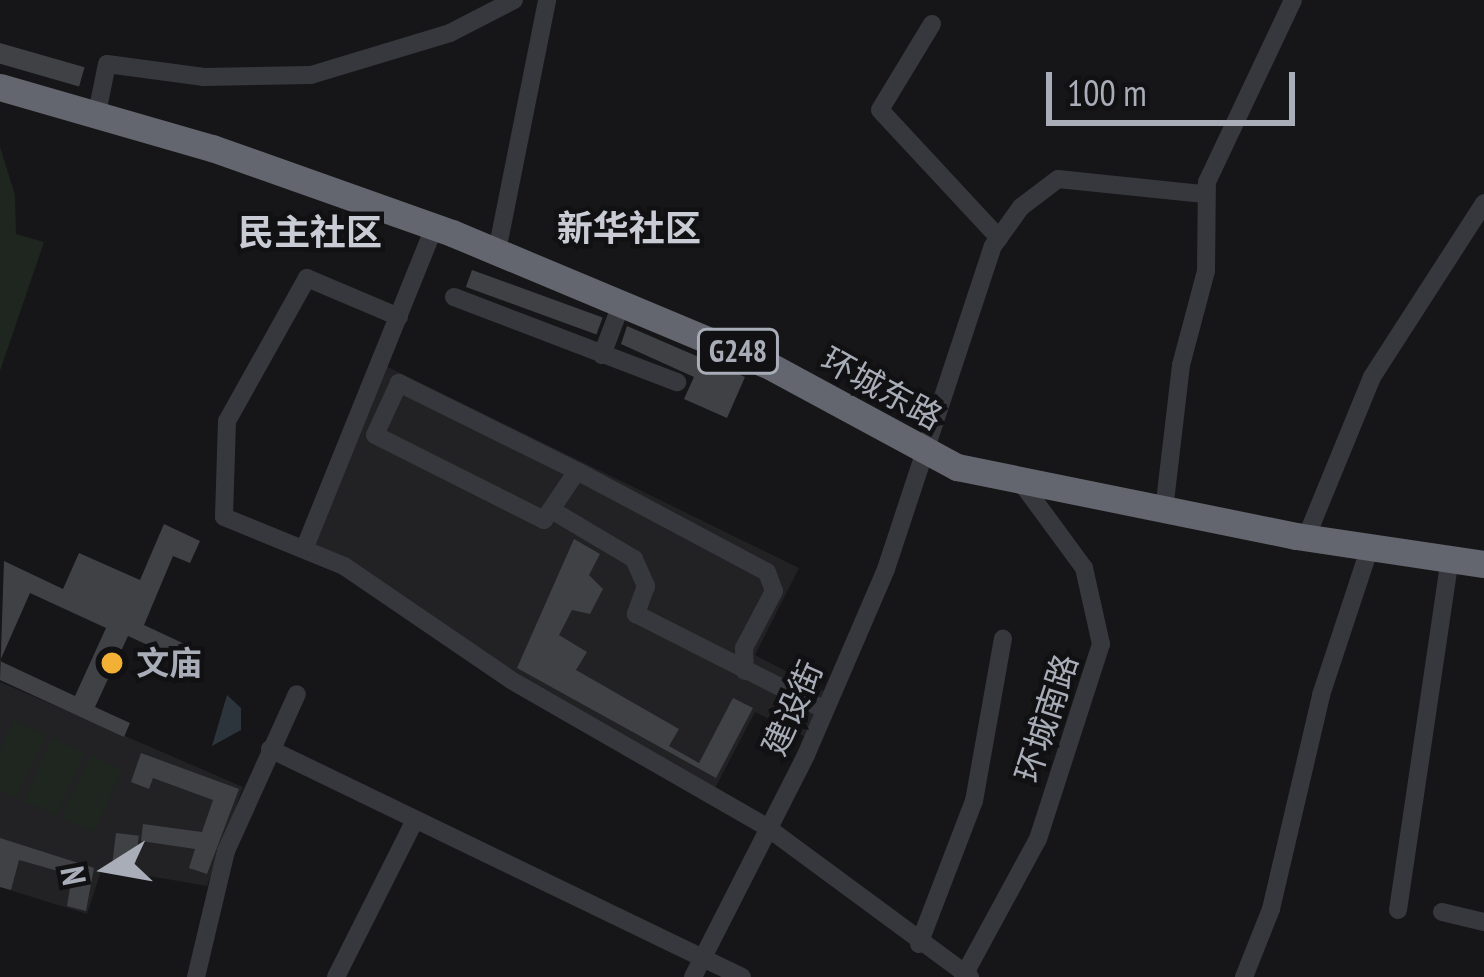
<!DOCTYPE html>
<html>
<head>
<meta charset="utf-8">
<style>
	body { margin:0 }
	#map { position:relative; width:1484px; height:977px; overflow:hidden; background:#161618; font-family:"PT Sans Narrow","Noto Sans SC",sans-serif }
	div>[style] { position:absolute }
	.built>* { inset:0; background:#222225 }
	.green>* { inset:0; background:#1e261f; transform-origin:0 0 }
	.water>* { inset:0; background:#2c353c }
	.building>* { inset:0; background:#404145; transform-origin:0 0 }
	.minor>* { height:18px; margin:-9px; padding:0 9px; transform-origin:9px; border-radius:9px; background:#37383d }
	.highway>* { height:27px; margin:-13.5px; padding:0 13.5px; transform-origin:13.5px; border-radius:13.5px; background:#63666e }
	.dots>* { width:33px; height:33px; translate:-50% -50%; box-sizing:border-box; border:6px solid #111113; border-radius:50% }
	span { translate:-50% -50%; white-space:nowrap; text-align:center; line-height:1.15; -webkit-text-stroke:9px #111113; paint-order:stroke }
	.shield-label span { padding:3px 9px; background:#111113; border:3px solid; border-radius:9px; -webkit-text-stroke-width:0 }
	.shield-label { font-size:30px; color:#a8adb8; font-weight:700 }
	.street-label { font-size:33px; color:#a8adb8 }
	.poi-label { font-size:33px; color:#a8adb8; font-weight:700 }
	.left { translate:0 -50%; text-align:left }
	.neighbourhood-label { font-size:36px; color:#c9ccd4; font-weight:700 }
	.north { position:absolute; left:48px; top:809px; width:120px; height:120px; -webkit-text-stroke:9px #111113; paint-order:stroke; rotate:259deg; font-size:33px; font-weight:700; line-height:48px; text-align:center; color:#a8adb8 }
	.north::after { content:''; display:block; margin:auto; width:42px; height:54px; background:#a8adb8; clip-path:polygon(50% 0,100% 100%,50% 72%,0 100%) }
	.scale { position:absolute; left:1046px; top:72px; width:249px; height:54px; box-sizing:border-box; border:6px solid #a8adb8; border-top:0; padding-left:15px; font-size:36px; line-height:42px; white-space:nowrap; color:#a8adb8; -webkit-text-stroke:9px #111113; paint-order:stroke }
</style>
</head>
<body>
<div id="map">
	<div class="built">
		<div style="clip-path:polygon(386px 366px,799px 568px,755px 655px,826px 692px,806px 737px,755px 712px,712px 794px,309px 544px)"></div>
		<div style="clip-path:polygon(0 682px,243px 787px,207px 886px,102px 868px,87px 914px,0 887px)"></div>
	</div>
	<div class="green">
		<div style="clip-path:polygon(0 147px,15px 195px,16px 234px,44px 242px,0 371px)"></div>
		<div style="clip-path:polygon(14px 720px,46px 735px,17px 798px,0 790px,0 750px)"></div>
		<div style="left:52px;top:738px;width:36px;height:69px;rotate:24deg"></div>
		<div style="left:91px;top:755px;width:35px;height:69px;rotate:25deg"></div>
	</div>
	<div class="water">
		<div style="clip-path:polygon(227px 695px,241px 708px,241px 730px,212px 746px)"></div>
	</div>
	<div class="building">
		<div style="left:0;top:43px;width:88px;height:20px;rotate:16deg"></div>
		<div style="left:472px;top:270px;width:139px;height:18px;rotate:20deg"></div>
		<div style="clip-path:polygon(627px 326px,745px 377px,727px 418px,684px 399px,694px 377px,621px 344px)"></div>
		<div style="clip-path:polygon(evenodd,164px 524px,200px 541px,190px 563px,173px 556px,144px 625px,191px 647px,185px 662px,128px 636px,95px 707px,130px 723px,124px 737px,0 680px,4px 561px,63px 589px,79px 553px,140px 580px,164px 524px,30px 593px,106px 628px,75px 696px,0 661px,30px 593px)"></div>
		<div style="clip-path:polygon(574px 539px,600px 554px,589px 575px,603px 589px,590px 614px,572px 610px,559px 635px,587px 652px,576px 670px,679px 729px,669px 746px,699px 763px,733px 698px,753px 708px,716px 778px,517px 668px)"></div>
		<div style="clip-path:polygon(141px 753px,239px 789px,207px 874px,189px 868px,195px 849px,141px 841px,143px 824px,202px 832px,213px 800px,153px 778px,149px 789px,131px 782px)"></div>
		<div style="left:116px;top:833px;width:23px;height:33px;rotate:7deg"></div>
		<div style="clip-path:polygon(0 838px,94px 868px,86px 911px,67px 906px,72px 875px,19px 860px,11px 890px,0 887px)"></div>
	</div>
	<div class="minor">
		<div style="left:932px;top:24px;width:100px;rotate:121.2deg"></div>
		<div style="left:880px;top:110px;width:175px;rotate:47.1deg"></div>
		<div style="left:97px;top:113px;width:50px;rotate:-78.5deg"></div>
		<div style="left:107px;top:64px;width:98px;rotate:7.6deg"></div>
		<div style="left:204px;top:77px;width:107px;rotate:-1.1deg"></div>
		<div style="left:311px;top:75px;width:145px;rotate:-16.8deg"></div>
		<div style="left:450px;top:33px;width:72px;rotate:-27.3deg"></div>
		<div style="left:497px;top:251px;width:256px;rotate:-78.7deg"></div>
		<div style="left:454px;top:297px;width:239px;rotate:20.9deg"></div>
		<div style="left:399px;top:317px;width:100px;rotate:-157deg"></div>
		<div style="left:307px;top:278px;width:164px;rotate:119.2deg"></div>
		<div style="left:227px;top:421px;width:96px;rotate:91.8deg"></div>
		<div style="left:224px;top:517px;width:130px;rotate:22.2deg"></div>
		<div style="left:344px;top:566px;width:202px;rotate:34.3deg"></div>
		<div style="left:511px;top:680px;width:297px;rotate:29.9deg"></div>
		<div style="left:768px;top:828px;width:251px;rotate:36.4deg"></div>
		<div style="left:602px;top:355px;width:57px;rotate:-69.3deg"></div>
		<div style="left:577px;top:471px;width:199px;rotate:-153.7deg"></div>
		<div style="left:399px;top:383px;width:57px;rotate:114.8deg"></div>
		<div style="left:375px;top:435px;width:189px;rotate:26.7deg"></div>
		<div style="left:544px;top:520px;width:59px;rotate:-56deg"></div>
		<div style="left:577px;top:471px;width:215px;rotate:28deg"></div>
		<div style="left:767px;top:572px;width:20px;rotate:70deg"></div>
		<div style="left:774px;top:591px;width:64px;rotate:117.8deg"></div>
		<div style="left:744px;top:648px;width:23px;rotate:88deg"></div>
		<div style="left:1164px;top:510px;width:146px;rotate:-83.3deg"></div>
		<div style="left:1181px;top:365px;width:97px;rotate:-75.1deg"></div>
		<div style="left:1206px;top:271px;width:89px;rotate:-89.4deg"></div>
		<div style="left:1207px;top:182px;width:201px;rotate:-64.7deg"></div>
		<div style="left:555px;top:512px;width:92px;rotate:30.7deg"></div>
		<div style="left:634px;top:559px;width:30px;rotate:66deg"></div>
		<div style="left:646px;top:586px;width:30px;rotate:110deg"></div>
		<div style="left:636px;top:614px;width:212px;rotate:26.9deg"></div>
		<div style="left:1306px;top:538px;width:174px;rotate:-67.7deg"></div>
		<div style="left:1372px;top:377px;width:207px;rotate:-57.2deg"></div>
		<div style="left:305px;top:547px;width:345px;rotate:-68deg"></div>
		<div style="left:270px;top:749px;width:524px;rotate:25.78deg"></div>
		<div style="left:1398px;top:910px;width:355px;rotate:-81.6deg"></div>
		<div style="left:1442px;top:912px;width:43px;rotate:13.4deg"></div>
		<div style="left:919px;top:944px;width:153px;rotate:-69deg"></div>
		<div style="left:974px;top:801px;width:165px;rotate:-79.9deg"></div>
		<div style="left:196px;top:977px;width:130px;rotate:-76.6deg"></div>
		<div style="left:226px;top:851px;width:172px;rotate:-65.7deg"></div>
		<div style="left:336px;top:977px;width:171px;rotate:-63.3deg"></div>
		<div style="left:693px;top:977px;width:249px;rotate:-63deg"></div>
		<div style="left:806px;top:755px;width:202px;rotate:-66.7deg"></div>
		<div style="left:886px;top:569px;width:340px;rotate:-71.7deg"></div>
		<div style="left:993px;top:246px;width:48px;rotate:-54.3deg"></div>
		<div style="left:1021px;top:207px;width:46px;rotate:-37.1deg"></div>
		<div style="left:1058px;top:179px;width:147px;rotate:5.9deg"></div>
		<div style="left:963px;top:977px;width:157px;rotate:-61.5deg"></div>
		<div style="left:1038px;top:839px;width:205px;rotate:-72.1deg"></div>
		<div style="left:1101px;top:644px;width:78px;rotate:-102.6deg"></div>
		<div style="left:1084px;top:568px;width:108px;rotate:-126.3deg"></div>
		<div style="left:1244px;top:977px;width:73px;rotate:-68.3deg"></div>
		<div style="left:1271px;top:909px;width:220px;rotate:-76.8deg"></div>
		<div style="left:1321px;top:695px;width:156px;rotate:-71.7deg"></div>
	</div>
	<div class="highway">
		<div style="left:0;top:87px;width:221px;rotate:16.1deg"></div>
		<div style="left:212px;top:148px;width:255px;rotate:19.5deg"></div>
		<div style="left:452px;top:233px;width:345px;rotate:22.7deg"></div>
		<div style="left:770px;top:366px;width:213px;rotate:28.4deg"></div>
		<div style="left:957px;top:467px;width:346px;rotate:11.5deg"></div>
		<div style="left:1296px;top:536px;width:190px;rotate:8.5deg"></div>
	</div>
	<div class="dots">
		<div style="left:112px;top:663px;background:#f2b134"></div>
	</div>
	<div class="shield-label">
		<span style="left:738px;top:351px">G248</span>
	</div>
	<div class="street-label">
		<span style="left:882px;top:388px;rotate:29deg">环城东路</span>
		<span style="left:792px;top:708px;rotate:-66deg">建设街</span>
		<span style="left:1046px;top:718px;rotate:-72deg">环城南路</span>
	</div>
	<div class="poi-label">
		<span class="left" style="left:136px;top:663px">文庙</span>
	</div>
	<div class="neighbourhood-label">
		<span style="left:629px;top:228px">新华社区</span>
		<span style="left:310px;top:232px">民主社区</span>
	</div>
	<div class="north">N</div>
	<div class="scale">100 m</div>
</div>
</body>
</html>
